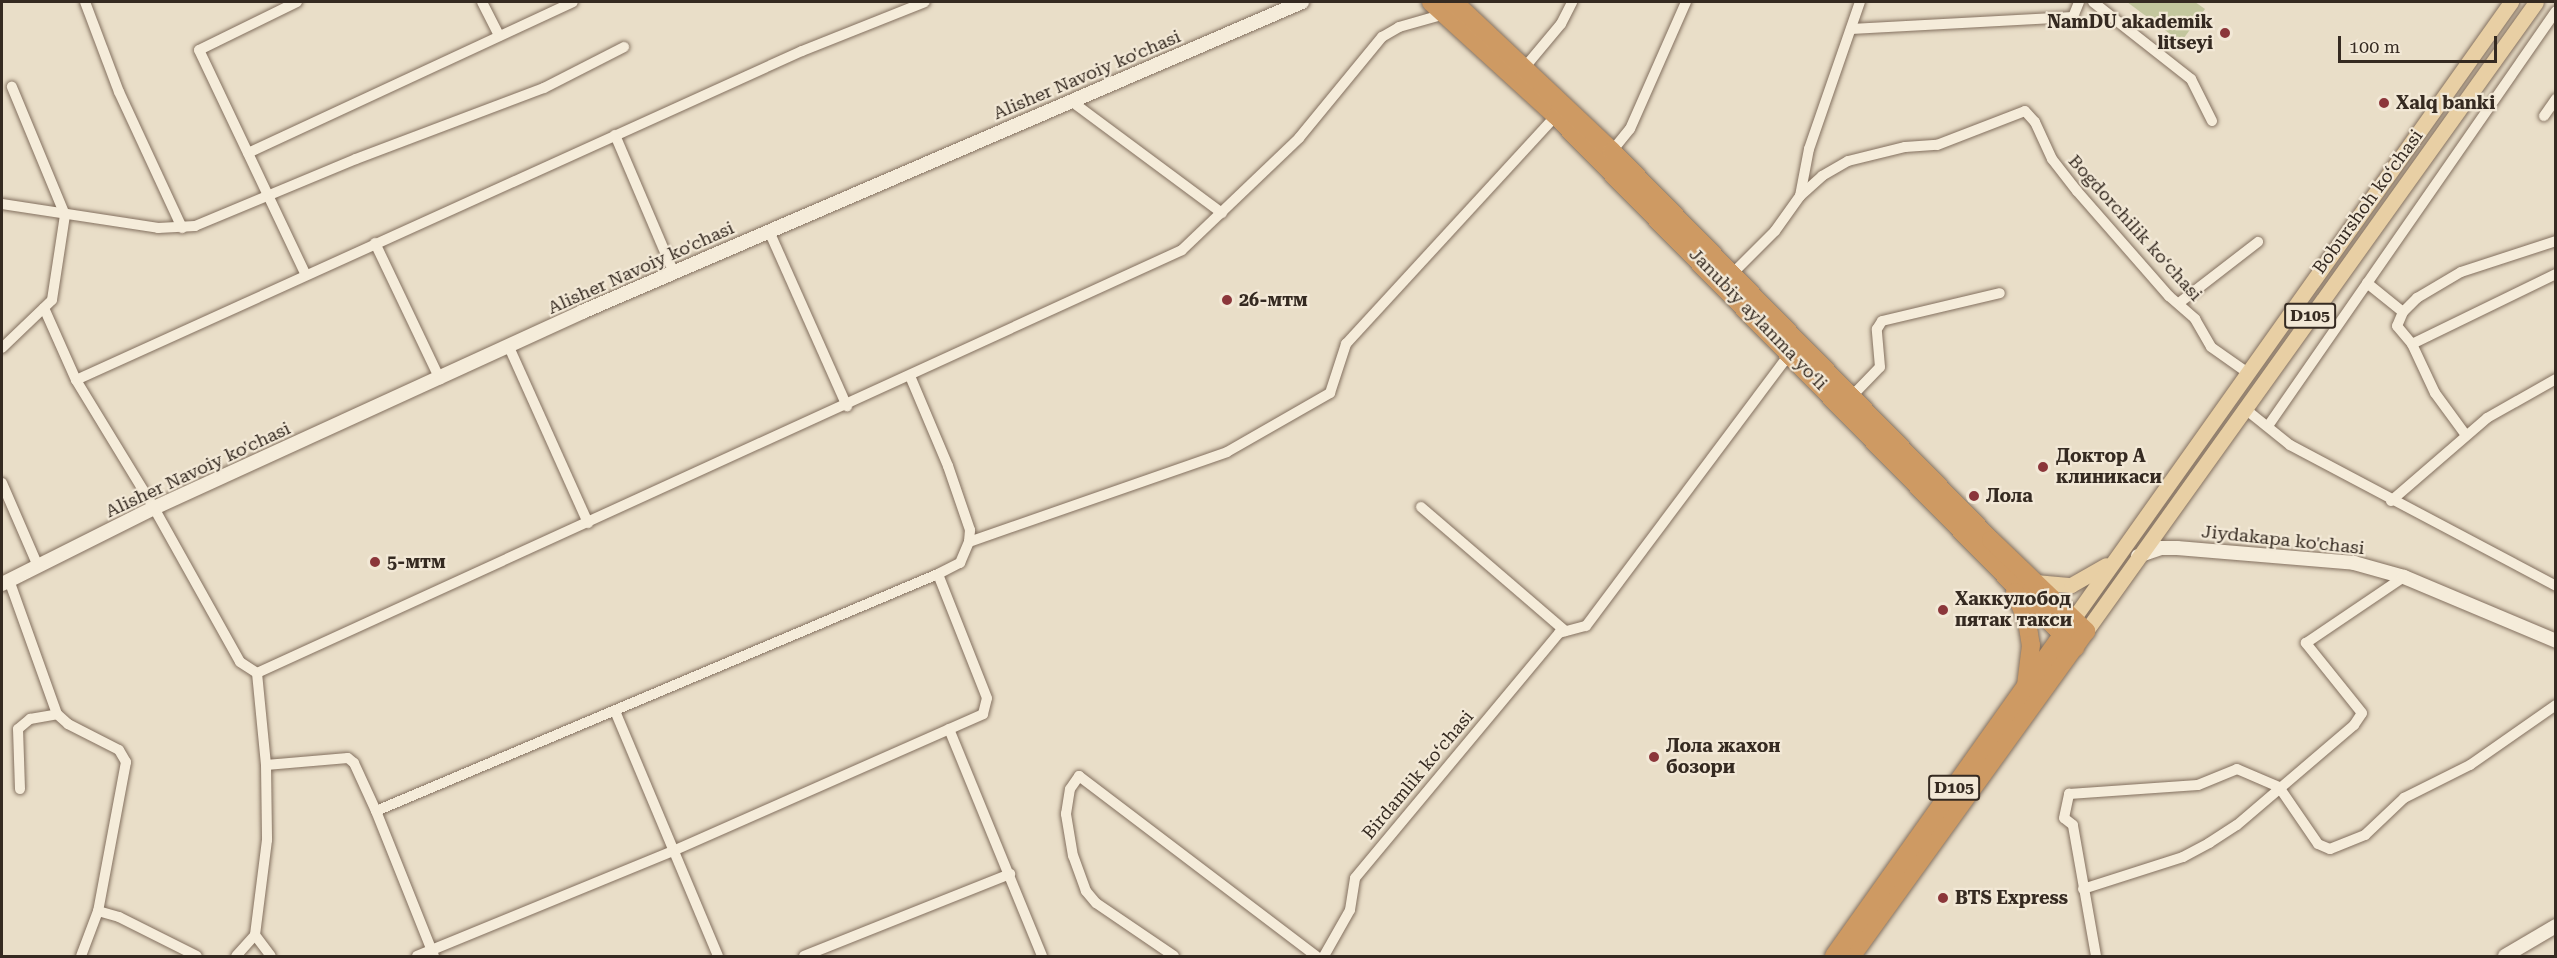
<!DOCTYPE html>
<html>
<head>
<meta charset="utf-8">
<style>
	body { margin:0 }
	#map { position:relative; width:2557px; height:958px; overflow:hidden; background:#e9dec8; font-family:"Roboto Serif",serif }
	div>[style] { position:absolute }
	.green>* { inset:0; background:#c3c69d }
	.roads { filter:drop-shadow(0 0 2px #83705f) drop-shadow(0 0 2px #83705f) }
	.street>* { height:10px; margin:-5px; padding:0 5px; transform-origin:5px; border-radius:5px; background:#f5ecda }
	.secondary>* { height:14px; margin:-7px; padding:0 7px; transform-origin:7px; border-radius:7px; background:#f5ecda }
	.primary>* { height:15px; margin:-7.5px; padding:0 7.5px; transform-origin:7.5px; border-radius:7.5px; background:#e8cfa4 }
	.highway>* { height:18px; margin:-9px; padding:0 9px; transform-origin:9px; border-radius:9px; background:#ce9a63 }
	.dots>* { width:16px; height:16px; translate:-50% -50%; box-sizing:border-box; border:3px solid #f2e8d6; border-radius:50% }
	span { translate:-50% -50%; white-space:nowrap; text-align:center; line-height:1.15; -webkit-text-stroke:4.5px #f2e8d6; paint-order:stroke }
	.shield-label span { padding:2px 4px; background:#f2e8d6; border:2px solid; border-radius:4px; -webkit-text-stroke-width:0 }
	.shield-label { font-size:16px; color:#352a21; font-weight:700 }
	.poi-label { font-size:18px; color:#352a21; font-weight:700 }
	.right { translate:-100% -50%; text-align:right }
	.left { translate:0 -50%; text-align:left }
	.street-label { font-size:18px; color:#352a21 }
	.frame { position:absolute; inset:0; border:3px solid #352a21; pointer-events:none }
	.scale { position:absolute; left:2338px; top:36px; width:159px; height:27px; box-sizing:border-box; border:3px solid #352a21; border-top:0; padding-left:8px; font-size:18px; line-height:21px; white-space:nowrap; color:#352a21; -webkit-text-stroke:4px #f2e8d6; paint-order:stroke }
</style>
</head>
<body>
<div id="map">
	<div class="green">
		<div style="clip-path:polygon(2127px 2px,2195px 2px,2205px 9px,2181px 42px)"></div>
	</div>
	<div class="roads">
		<div class="street">
			<div style="left:85px;top:2px;width:96px;rotate:69.3deg"></div>
			<div style="left:119px;top:92px;width:150px;rotate:65.1deg"></div>
			<div style="left:297px;top:2px;width:109px;rotate:153.9deg"></div>
			<div style="left:199px;top:50px;width:249px;rotate:64.6deg"></div>
			<div style="left:482px;top:2px;width:38px;rotate:63deg"></div>
			<div style="left:2093px;top:2px;width:125px;rotate:38.2deg"></div>
			<div style="left:2191px;top:79px;width:47px;rotate:63.4deg"></div>
			<div style="left:1851px;top:29px;width:222px;rotate:-3.1deg"></div>
			<div style="left:2073px;top:17px;width:16px;rotate:-68deg"></div>
			<div style="left:1525px;top:67px;width:56px;rotate:-50.1deg"></div>
			<div style="left:1561px;top:24px;width:25px;rotate:-63deg"></div>
			<div style="left:1071px;top:101px;width:188px;rotate:36.6deg"></div>
			<div style="left:2544px;top:116px;width:21px;rotate:-55deg"></div>
			<div style="left:615px;top:135px;width:150px;rotate:66.9deg"></div>
			<div style="left:1612px;top:151px;width:28px;rotate:-51deg"></div>
			<div style="left:1630px;top:129px;width:139px;rotate:-66.2deg"></div>
			<div style="left:248px;top:153px;width:358px;rotate:-24.9deg"></div>
			<div style="left:1800px;top:196px;width:48px;rotate:-79.2deg"></div>
			<div style="left:1809px;top:149px;width:156px;rotate:-70.9deg"></div>
			<div style="left:2px;top:204px;width:158px;rotate:8.7deg"></div>
			<div style="left:158px;top:228px;width:37px;rotate:-3deg"></div>
			<div style="left:195px;top:226px;width:174px;rotate:-22.6deg"></div>
			<div style="left:356px;top:159px;width:201px;rotate:-20.7deg"></div>
			<div style="left:544px;top:88px;width:90px;rotate:-27.1deg"></div>
			<div style="left:769px;top:231px;width:192px;rotate:66deg"></div>
			<div style="left:375px;top:243px;width:151px;rotate:64.5deg"></div>
			<div style="left:1734px;top:272px;width:58px;rotate:-45deg"></div>
			<div style="left:1775px;top:231px;width:43px;rotate:-54.5deg"></div>
			<div style="left:1800px;top:196px;width:30px;rotate:-42deg"></div>
			<div style="left:1822px;top:176px;width:30px;rotate:-30deg"></div>
			<div style="left:1848px;top:161px;width:59px;rotate:-13.8deg"></div>
			<div style="left:1905px;top:147px;width:32px;rotate:-4deg"></div>
			<div style="left:1937px;top:145px;width:94px;rotate:-21.1deg"></div>
			<div style="left:2025px;top:111px;width:15px;rotate:48deg"></div>
			<div style="left:2035px;top:122px;width:41px;rotate:65.3deg"></div>
			<div style="left:2052px;top:159px;width:41px;rotate:52deg"></div>
			<div style="left:2077px;top:191px;width:140px;rotate:48.8deg"></div>
			<div style="left:2169px;top:296px;width:35px;rotate:41deg"></div>
			<div style="left:2195px;top:319px;width:32px;rotate:60deg"></div>
			<div style="left:2211px;top:347px;width:45px;rotate:35.1deg"></div>
			<div style="left:2367px;top:283px;width:46px;rotate:38.9deg"></div>
			<div style="left:2403px;top:312px;width:15px;rotate:113deg"></div>
			<div style="left:2397px;top:326px;width:23px;rotate:50deg"></div>
			<div style="left:2412px;top:344px;width:54px;rotate:64.9deg"></div>
			<div style="left:2435px;top:393px;width:51px;rotate:53.8deg"></div>
			<div style="left:2179px;top:303px;width:100px;rotate:-37.7deg"></div>
			<div style="left:44px;top:308px;width:79px;rotate:66deg"></div>
			<div style="left:76px;top:380px;width:150px;rotate:58.6deg"></div>
			<div style="left:154px;top:508px;width:176px;rotate:60.8deg"></div>
			<div style="left:240px;top:662px;width:20px;rotate:33deg"></div>
			<div style="left:257px;top:673px;width:92px;rotate:84.4deg"></div>
			<div style="left:266px;top:765px;width:75px;rotate:89.2deg"></div>
			<div style="left:267px;top:840px;width:96px;rotate:97.2deg"></div>
			<div style="left:255px;top:935px;width:28px;rotate:132deg"></div>
			<div style="left:2403px;top:312px;width:20px;rotate:-45deg"></div>
			<div style="left:2417px;top:298px;width:51px;rotate:-30.6deg"></div>
			<div style="left:2461px;top:272px;width:100px;rotate:-18.1deg"></div>
			<div style="left:2412px;top:344px;width:160px;rotate:-25.9deg"></div>
			<div style="left:509px;top:347px;width:193px;rotate:65.8deg"></div>
			<div style="left:2px;top:348px;width:69px;rotate:-43.8deg"></div>
			<div style="left:52px;top:300px;width:86px;rotate:-81.3deg"></div>
			<div style="left:65px;top:215px;width:139px;rotate:-112.5deg"></div>
			<div style="left:910px;top:376px;width:98px;rotate:67.1deg"></div>
			<div style="left:948px;top:466px;width:68px;rotate:71deg"></div>
			<div style="left:970px;top:530px;width:12px;rotate:95deg"></div>
			<div style="left:969px;top:542px;width:273px;rotate:-19.2deg"></div>
			<div style="left:1227px;top:452px;width:119px;rotate:-29.8deg"></div>
			<div style="left:1330px;top:393px;width:52px;rotate:-71.9deg"></div>
			<div style="left:1346px;top:344px;width:310px;rotate:-47.4deg"></div>
			<div style="left:76px;top:380px;width:797px;rotate:-24.38deg"></div>
			<div style="left:802px;top:51px;width:132px;rotate:-21.7deg"></div>
			<div style="left:1852px;top:396px;width:40px;rotate:-46deg"></div>
			<div style="left:1880px;top:367px;width:38px;rotate:-95deg"></div>
			<div style="left:1877px;top:329px;width:9px;rotate:-58deg"></div>
			<div style="left:1882px;top:321px;width:121px;rotate:-13.3deg"></div>
			<div style="left:2244px;top:408px;width:59px;rotate:38.8deg"></div>
			<div style="left:2290px;top:445px;width:301px;rotate:27.9deg"></div>
			<div style="left:2268px;top:426px;width:505px;rotate:-55.24deg"></div>
			<div style="left:2px;top:483px;width:90px;rotate:66.6deg"></div>
			<div style="left:2391px;top:501px;width:127px;rotate:-40.8deg"></div>
			<div style="left:2487px;top:418px;width:79px;rotate:-29.5deg"></div>
			<div style="left:1421px;top:507px;width:190px;rotate:40.7deg"></div>
			<div style="left:9px;top:580px;width:142px;rotate:70.3deg"></div>
			<div style="left:57px;top:714px;width:15px;rotate:42deg"></div>
			<div style="left:68px;top:724px;width:57px;rotate:27deg"></div>
			<div style="left:119px;top:750px;width:14px;rotate:60deg"></div>
			<div style="left:126px;top:762px;width:152px;rotate:100.6deg"></div>
			<div style="left:98px;top:911px;width:48px;rotate:110.7deg"></div>
			<div style="left:257px;top:673px;width:1017px;rotate:-24.57deg"></div>
			<div style="left:1182px;top:250px;width:162px;rotate:-43.7deg"></div>
			<div style="left:1299px;top:138px;width:131px;rotate:-50.6deg"></div>
			<div style="left:1382px;top:37px;width:20px;rotate:-30deg"></div>
			<div style="left:1399px;top:27px;width:48px;rotate:-15.8deg"></div>
			<div style="left:615px;top:711px;width:266px;rotate:67.2deg"></div>
			<div style="left:949px;top:729px;width:245px;rotate:67.7deg"></div>
			<div style="left:266px;top:765px;width:82px;rotate:-4.9deg"></div>
			<div style="left:348px;top:758px;width:8px;rotate:40deg"></div>
			<div style="left:354px;top:763px;width:53px;rotate:65.4deg"></div>
			<div style="left:20px;top:789px;width:60px;rotate:-91.9deg"></div>
			<div style="left:18px;top:729px;width:16px;rotate:-40deg"></div>
			<div style="left:30px;top:719px;width:27px;rotate:-10deg"></div>
			<div style="left:2083px;top:889px;width:105px;rotate:-17.7deg"></div>
			<div style="left:2183px;top:857px;width:30px;rotate:-28deg"></div>
			<div style="left:2209px;top:843px;width:33px;rotate:-33deg"></div>
			<div style="left:2237px;top:825px;width:154px;rotate:-40.5deg"></div>
			<div style="left:2354px;top:725px;width:14px;rotate:-56deg"></div>
			<div style="left:2362px;top:713px;width:90px;rotate:-128.7deg"></div>
			<div style="left:2306px;top:643px;width:118px;rotate:-34deg"></div>
			<div style="left:98px;top:911px;width:22px;rotate:16deg"></div>
			<div style="left:119px;top:917px;width:87px;rotate:26.6deg"></div>
			<div style="left:255px;top:935px;width:26px;rotate:53deg"></div>
			<div style="left:417px;top:956px;width:277px;rotate:-22.3deg"></div>
			<div style="left:673px;top:851px;width:339px;rotate:-23.8deg"></div>
			<div style="left:983px;top:714px;width:16px;rotate:-76deg"></div>
			<div style="left:987px;top:698px;width:133px;rotate:-111.6deg"></div>
			<div style="left:938px;top:574px;width:25px;rotate:-27deg"></div>
			<div style="left:960px;top:563px;width:23px;rotate:-67deg"></div>
			<div style="left:434px;top:956px;width:156px;rotate:-111.8deg"></div>
			<div style="left:376px;top:811px;width:610px;rotate:-22.87deg"></div>
			<div style="left:804px;top:956px;width:222px;rotate:-21.7deg"></div>
			<div style="left:1174px;top:956px;width:94px;rotate:-145.8deg"></div>
			<div style="left:1096px;top:903px;width:16px;rotate:-130deg"></div>
			<div style="left:1086px;top:891px;width:37px;rotate:-110deg"></div>
			<div style="left:1073px;top:856px;width:43px;rotate:-99.5deg"></div>
			<div style="left:1066px;top:814px;width:25px;rotate:-81deg"></div>
			<div style="left:1070px;top:789px;width:16px;rotate:-55deg"></div>
			<div style="left:1079px;top:776px;width:298px;rotate:37.2deg"></div>
			<div style="left:1324px;top:956px;width:53px;rotate:-60.5deg"></div>
			<div style="left:1350px;top:910px;width:32px;rotate:-81deg"></div>
			<div style="left:1355px;top:878px;width:319px;rotate:-50.2deg"></div>
			<div style="left:1559px;top:633px;width:28px;rotate:-15deg"></div>
			<div style="left:1586px;top:626px;width:344px;rotate:-53.2deg"></div>
			<div style="left:2096px;top:956px;width:133px;rotate:-100deg"></div>
			<div style="left:2073px;top:825px;width:11px;rotate:-142deg"></div>
			<div style="left:2064px;top:818px;width:25px;rotate:-78deg"></div>
			<div style="left:2069px;top:794px;width:129px;rotate:-4deg"></div>
			<div style="left:2198px;top:785px;width:42px;rotate:-22.3deg"></div>
			<div style="left:2237px;top:769px;width:46px;rotate:23.2deg"></div>
			<div style="left:2279px;top:787px;width:69px;rotate:55.6deg"></div>
			<div style="left:2318px;top:844px;width:13px;rotate:23deg"></div>
			<div style="left:2330px;top:849px;width:38px;rotate:-22deg"></div>
			<div style="left:2365px;top:835px;width:54px;rotate:-43.5deg"></div>
			<div style="left:2404px;top:798px;width:74px;rotate:-26.6deg"></div>
			<div style="left:2470px;top:765px;width:105px;rotate:-34.9deg"></div>
		</div>
		<div class="secondary">
			<div style="left:2138px;top:556px;width:24px;rotate:-19deg"></div>
			<div style="left:2161px;top:548px;width:16px"></div>
			<div style="left:2177px;top:548px;width:178px;rotate:4.8deg"></div>
			<div style="left:2354px;top:563px;width:52px;rotate:15.6deg"></div>
			<div style="left:2404px;top:577px;width:165px;rotate:22.8deg"></div>
			<div style="left:2px;top:584px;width:170px;rotate:-26.6deg"></div>
			<div style="left:154px;top:508px;width:471px;rotate:-24.6deg"></div>
			<div style="left:582px;top:312px;width:784px;rotate:-23.29deg"></div>
			<div style="left:2505px;top:956px;width:59px;rotate:-30.5deg"></div>
		</div>
		<div class="primary">
			<div style="left:2035px;top:582px;width:36px;rotate:5deg"></div>
			<div style="left:2071px;top:585px;width:40px;rotate:-29.7deg"></div>
			<div style="left:2073px;top:619px;width:757px;rotate:-54.63deg"></div>
			<div style="left:2086px;top:631px;width:773px;rotate:-54.42deg"></div>
		</div>
		<div class="highway">
			<div style="left:1431px;top:2px;width:169px;rotate:42.4deg"></div>
			<div style="left:1556px;top:116px;width:743px;rotate:45.65deg"></div>
			<div style="left:1454px;top:2px;width:217px;rotate:43.3deg"></div>
			<div style="left:1612px;top:151px;width:543px;rotate:45.75deg"></div>
			<div style="left:1991px;top:540px;width:132px;rotate:43.8deg"></div>
			<div style="left:2086px;top:631px;width:400px;rotate:125.8deg"></div>
			<div style="left:2015px;top:592px;width:31px;rotate:68deg"></div>
			<div style="left:2027px;top:621px;width:24px;rotate:81deg"></div>
			<div style="left:2031px;top:645px;width:39px;rotate:97deg"></div>
			<div style="left:1834px;top:956px;width:406px;rotate:-54.6deg"></div>
		</div>
	</div>
	<div class="dots">
		<div style="left:2225px;top:33px;background:#8b363a"></div>
		<div style="left:2384px;top:103px;background:#8b363a"></div>
		<div style="left:1227px;top:300px;background:#8b363a"></div>
		<div style="left:2043px;top:467px;background:#8b363a"></div>
		<div style="left:1974px;top:496px;background:#8b363a"></div>
		<div style="left:375px;top:562px;background:#8b363a"></div>
		<div style="left:1943px;top:610px;background:#8b363a"></div>
		<div style="left:1654px;top:757px;background:#8b363a"></div>
		<div style="left:1943px;top:898px;background:#8b363a"></div>
	</div>
	<div class="shield-label">
		<span style="left:2310px;top:316px">D105</span>
		<span style="left:1954px;top:788px">D105</span>
	</div>
	<div class="poi-label">
		<span class="right" style="left:2213px;top:33px">NamDU akademik<br>litseyi</span>
		<span class="left" style="left:2396px;top:103px">Xalq banki</span>
		<span class="left" style="left:1239px;top:300px">26-мтм</span>
		<span class="left" style="left:2056px;top:467px">Доктор А<br>клиникаси</span>
		<span class="left" style="left:1986px;top:496px">Лола</span>
		<span class="left" style="left:387px;top:562px">5-мтм</span>
		<span class="left" style="left:1955px;top:610px">Хаккулобод<br>пятак такси</span>
		<span class="left" style="left:1666px;top:757px">Лола жахон<br>бозори</span>
		<span class="left" style="left:1955px;top:898px">BTS Express</span>
	</div>
	<div class="street-label">
		<span style="left:1087px;top:75px;rotate:-23deg">Alisher Navoiy ko'chasi</span>
		<span style="left:2368px;top:202px;rotate:-54deg">Boburshoh koʻchasi</span>
		<span style="left:2135px;top:228px;rotate:48deg">Bogdorchilik koʻchasi</span>
		<span style="left:641px;top:268px;rotate:-24deg">Alisher Navoiy ko'chasi</span>
		<span style="left:1758px;top:319px;rotate:46deg">Janubiy aylanma yoʻli</span>
		<span style="left:198px;top:470px;rotate:-25deg">Alisher Navoiy ko'chasi</span>
		<span style="left:2283px;top:540px;rotate:6deg">Jiydakapa ko'chasi</span>
		<span style="left:1418px;top:775px;rotate:-50deg">Birdamlik koʻchasi</span>
	</div>
	<div class="frame"></div>
	<div class="scale">100 m</div>
</div>
</body>
</html>
